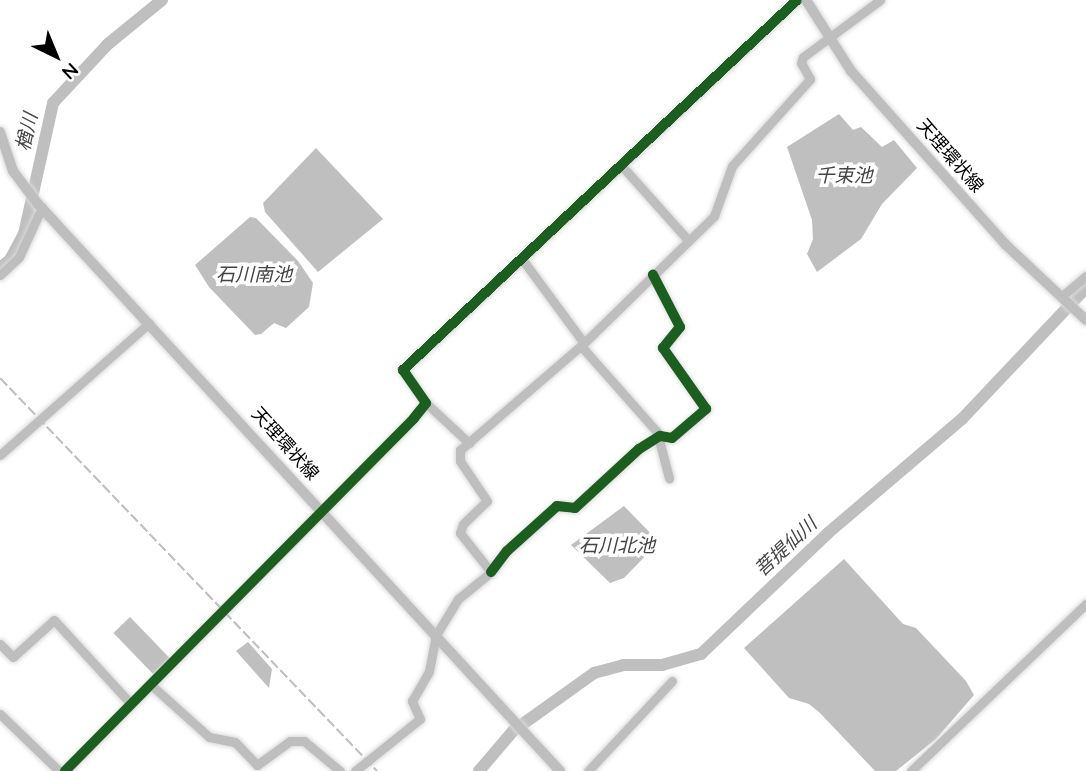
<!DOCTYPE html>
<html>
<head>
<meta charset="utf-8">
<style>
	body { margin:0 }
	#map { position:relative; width:1086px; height:771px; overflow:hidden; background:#fff; font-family:Quicksand,"Noto Sans JP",sans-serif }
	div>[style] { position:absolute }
	.water>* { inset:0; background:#bfbfbf; transform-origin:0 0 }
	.river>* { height:12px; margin:-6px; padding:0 6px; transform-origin:6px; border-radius:6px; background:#bfbfbf }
	.roads { filter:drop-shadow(0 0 2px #dbdbdb) drop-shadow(0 0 2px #dbdbdb) }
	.minor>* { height:9px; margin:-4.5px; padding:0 4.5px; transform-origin:4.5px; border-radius:4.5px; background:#bebebe }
	.major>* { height:10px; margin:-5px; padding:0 5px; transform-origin:5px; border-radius:5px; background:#bebebe }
	.rail>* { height:2px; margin-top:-1px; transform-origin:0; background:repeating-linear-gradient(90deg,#bebebe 0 10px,transparent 0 13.5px) }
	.cycleway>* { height:10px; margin:-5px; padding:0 5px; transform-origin:5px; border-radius:5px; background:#1b5e20 }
	span { translate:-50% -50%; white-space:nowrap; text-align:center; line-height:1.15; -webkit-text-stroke:7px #fff; paint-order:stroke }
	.street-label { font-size:18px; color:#000 }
	.water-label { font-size:19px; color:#444; font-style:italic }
	.north { position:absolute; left:21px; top:21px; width:70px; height:70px; -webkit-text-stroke:5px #fff; paint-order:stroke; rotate:137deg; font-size:19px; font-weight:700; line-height:28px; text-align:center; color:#000 }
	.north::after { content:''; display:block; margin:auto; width:24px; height:32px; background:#000; clip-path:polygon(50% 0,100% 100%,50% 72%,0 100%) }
</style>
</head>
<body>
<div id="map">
	<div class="water">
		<div style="clip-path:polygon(839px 114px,853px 130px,861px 127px,882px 147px,894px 140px,917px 168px,882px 204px,861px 239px,817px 272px,807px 254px,813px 239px,812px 220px,787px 147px)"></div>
		<div style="clip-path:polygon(316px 148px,383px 219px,318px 272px,265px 212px,263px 203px)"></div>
		<div style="clip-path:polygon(250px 217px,256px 218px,298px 261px,313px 283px,309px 307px,286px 328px,274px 323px,261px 334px,255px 335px,209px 287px,195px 265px)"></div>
		<div style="clip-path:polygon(624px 506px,659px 542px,624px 578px,610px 583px,571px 545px)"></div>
		<div style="clip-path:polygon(844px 559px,903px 624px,916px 628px,966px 681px,974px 695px,936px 739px,896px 771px,875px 771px,820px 713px,809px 704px,789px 698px,744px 648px)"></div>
		<div style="left:130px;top:617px;width:57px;height:23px;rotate:46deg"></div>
		<div style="clip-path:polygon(248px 642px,272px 669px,269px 688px,236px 651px)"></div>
	</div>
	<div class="river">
		<div style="left:0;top:268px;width:13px;rotate:-39deg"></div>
		<div style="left:10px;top:260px;width:30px;rotate:-62deg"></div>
		<div style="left:24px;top:234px;width:134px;rotate:-77.5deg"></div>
		<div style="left:53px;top:103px;width:81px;rotate:-47deg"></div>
		<div style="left:108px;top:44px;width:70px;rotate:-39.2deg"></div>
		<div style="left:479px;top:771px;width:52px;rotate:-49.6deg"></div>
		<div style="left:513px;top:731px;width:100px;rotate:-35.6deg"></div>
		<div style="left:594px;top:673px;width:30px;rotate:-15deg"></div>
		<div style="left:623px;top:665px;width:39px"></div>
		<div style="left:662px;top:665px;width:41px;rotate:-15.8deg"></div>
		<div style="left:701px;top:654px;width:175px;rotate:-43.6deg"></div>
		<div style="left:828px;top:533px;width:176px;rotate:-40.4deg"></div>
		<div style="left:962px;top:419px;width:180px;rotate:-46.6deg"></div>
	</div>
	<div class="roads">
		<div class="minor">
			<div style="left:622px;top:166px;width:99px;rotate:48.3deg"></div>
			<div style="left:522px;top:259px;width:104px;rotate:53.6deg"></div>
			<div style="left:0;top:275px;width:26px;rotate:-43deg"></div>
			<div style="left:19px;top:257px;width:55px;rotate:-65.3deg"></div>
			<div style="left:1062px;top:296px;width:31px;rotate:-40deg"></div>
			<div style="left:581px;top:346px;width:115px;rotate:48.5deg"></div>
			<div style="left:657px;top:432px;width:48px;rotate:75.4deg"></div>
			<div style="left:426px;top:403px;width:59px;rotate:42.9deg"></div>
			<div style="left:0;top:455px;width:199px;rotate:-41.5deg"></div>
			<div style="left:491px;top:572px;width:26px;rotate:-53deg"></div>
			<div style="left:507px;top:551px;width:67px;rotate:-42deg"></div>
			<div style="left:557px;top:506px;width:18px;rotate:6deg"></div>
			<div style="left:575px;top:508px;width:87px;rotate:-42.7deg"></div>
			<div style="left:639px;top:449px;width:25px;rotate:-32deg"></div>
			<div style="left:660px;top:436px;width:12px;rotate:9deg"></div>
			<div style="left:672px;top:438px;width:45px;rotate:-40.5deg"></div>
			<div style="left:706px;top:409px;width:75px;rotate:-125.2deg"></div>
			<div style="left:663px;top:348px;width:27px;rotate:-51deg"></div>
			<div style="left:680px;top:327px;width:59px;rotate:-117.4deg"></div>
			<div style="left:0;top:644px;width:18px;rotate:45deg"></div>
			<div style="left:13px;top:657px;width:55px;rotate:-42.1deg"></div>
			<div style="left:54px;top:620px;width:113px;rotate:47.5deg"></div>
			<div style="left:150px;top:684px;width:79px;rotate:41.9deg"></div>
			<div style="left:209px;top:737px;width:26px;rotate:11deg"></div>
			<div style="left:235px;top:742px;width:32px;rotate:46deg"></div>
			<div style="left:257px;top:765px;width:41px;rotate:-36deg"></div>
			<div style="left:290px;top:741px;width:14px"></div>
			<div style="left:304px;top:741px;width:47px;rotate:39.8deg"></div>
			<div style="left:0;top:714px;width:82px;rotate:44deg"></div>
			<div style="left:65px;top:771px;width:496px;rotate:-45.3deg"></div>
			<div style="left:414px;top:418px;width:19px;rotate:-51deg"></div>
			<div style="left:426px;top:403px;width:40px;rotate:-124.9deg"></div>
			<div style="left:403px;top:370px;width:540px;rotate:-43.2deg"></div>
			<div style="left:355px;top:771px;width:83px;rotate:-38.7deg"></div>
			<div style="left:420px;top:719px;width:20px;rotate:-114deg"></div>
			<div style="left:412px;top:701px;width:34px;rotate:-60deg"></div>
			<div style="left:429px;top:671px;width:37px;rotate:-79deg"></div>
			<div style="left:436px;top:635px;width:42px;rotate:-58.6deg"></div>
			<div style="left:458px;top:599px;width:43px;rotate:-39.3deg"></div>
			<div style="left:491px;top:572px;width:50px;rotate:-128.5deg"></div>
			<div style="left:460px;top:533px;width:9px;rotate:-72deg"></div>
			<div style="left:463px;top:524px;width:33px;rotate:-44deg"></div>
			<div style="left:487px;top:501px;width:48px;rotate:-124deg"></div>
			<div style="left:460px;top:461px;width:11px;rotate:-90deg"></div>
			<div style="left:460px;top:450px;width:164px;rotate:-40.8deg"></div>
			<div style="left:584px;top:343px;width:182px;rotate:-44.3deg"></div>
			<div style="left:714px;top:216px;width:53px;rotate:-70.2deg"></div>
			<div style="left:732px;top:166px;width:117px;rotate:-48.1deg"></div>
			<div style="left:810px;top:79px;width:18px;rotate:-119deg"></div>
			<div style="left:801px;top:63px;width:6px;rotate:-72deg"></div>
			<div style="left:803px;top:57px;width:96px;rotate:-36.5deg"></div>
			<div style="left:588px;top:771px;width:123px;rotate:-47deg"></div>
			<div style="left:911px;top:771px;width:242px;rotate:-43.7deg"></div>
		</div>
		<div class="major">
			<div style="left:806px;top:0;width:84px;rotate:57.6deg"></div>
			<div style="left:851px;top:71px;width:232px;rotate:48.3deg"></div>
			<div style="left:1005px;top:244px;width:111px;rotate:43.2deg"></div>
			<div style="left:0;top:132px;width:41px;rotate:71.6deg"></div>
			<div style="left:13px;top:171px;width:41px;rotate:52.9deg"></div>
			<div style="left:38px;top:204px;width:771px;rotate:47.37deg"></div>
		</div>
	</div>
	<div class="rail">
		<div style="left:0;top:378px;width:545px;rotate:46.19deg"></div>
	</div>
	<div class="cycleway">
		<div style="left:491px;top:572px;width:26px;rotate:-53deg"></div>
		<div style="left:507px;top:551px;width:67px;rotate:-42deg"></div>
		<div style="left:557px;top:506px;width:18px;rotate:6deg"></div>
		<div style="left:575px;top:508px;width:87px;rotate:-42.7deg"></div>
		<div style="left:639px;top:449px;width:25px;rotate:-32deg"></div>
		<div style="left:660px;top:436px;width:12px;rotate:9deg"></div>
		<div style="left:672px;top:438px;width:45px;rotate:-40.5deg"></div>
		<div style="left:706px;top:409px;width:75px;rotate:-125.2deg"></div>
		<div style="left:663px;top:348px;width:27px;rotate:-51deg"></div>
		<div style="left:680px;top:327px;width:59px;rotate:-117.4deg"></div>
		<div style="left:65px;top:771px;width:496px;rotate:-45.3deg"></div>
		<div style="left:414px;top:418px;width:19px;rotate:-51deg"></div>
		<div style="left:426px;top:403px;width:40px;rotate:-124.9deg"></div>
		<div style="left:403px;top:370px;width:540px;rotate:-43.2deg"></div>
	</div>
	<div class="street-label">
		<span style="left:950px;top:156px;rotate:49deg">天理環状線</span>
		<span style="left:285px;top:444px;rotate:48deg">天理環状線</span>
	</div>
	<div class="water-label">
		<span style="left:27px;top:132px;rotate:-77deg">楢川</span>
		<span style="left:844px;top:176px">千束池</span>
		<span style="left:254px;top:275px">石川南池</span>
		<span style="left:617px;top:546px">石川北池</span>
		<span style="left:786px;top:547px;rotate:-43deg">菩提仙川</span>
	</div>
	<div class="north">N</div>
</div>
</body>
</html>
